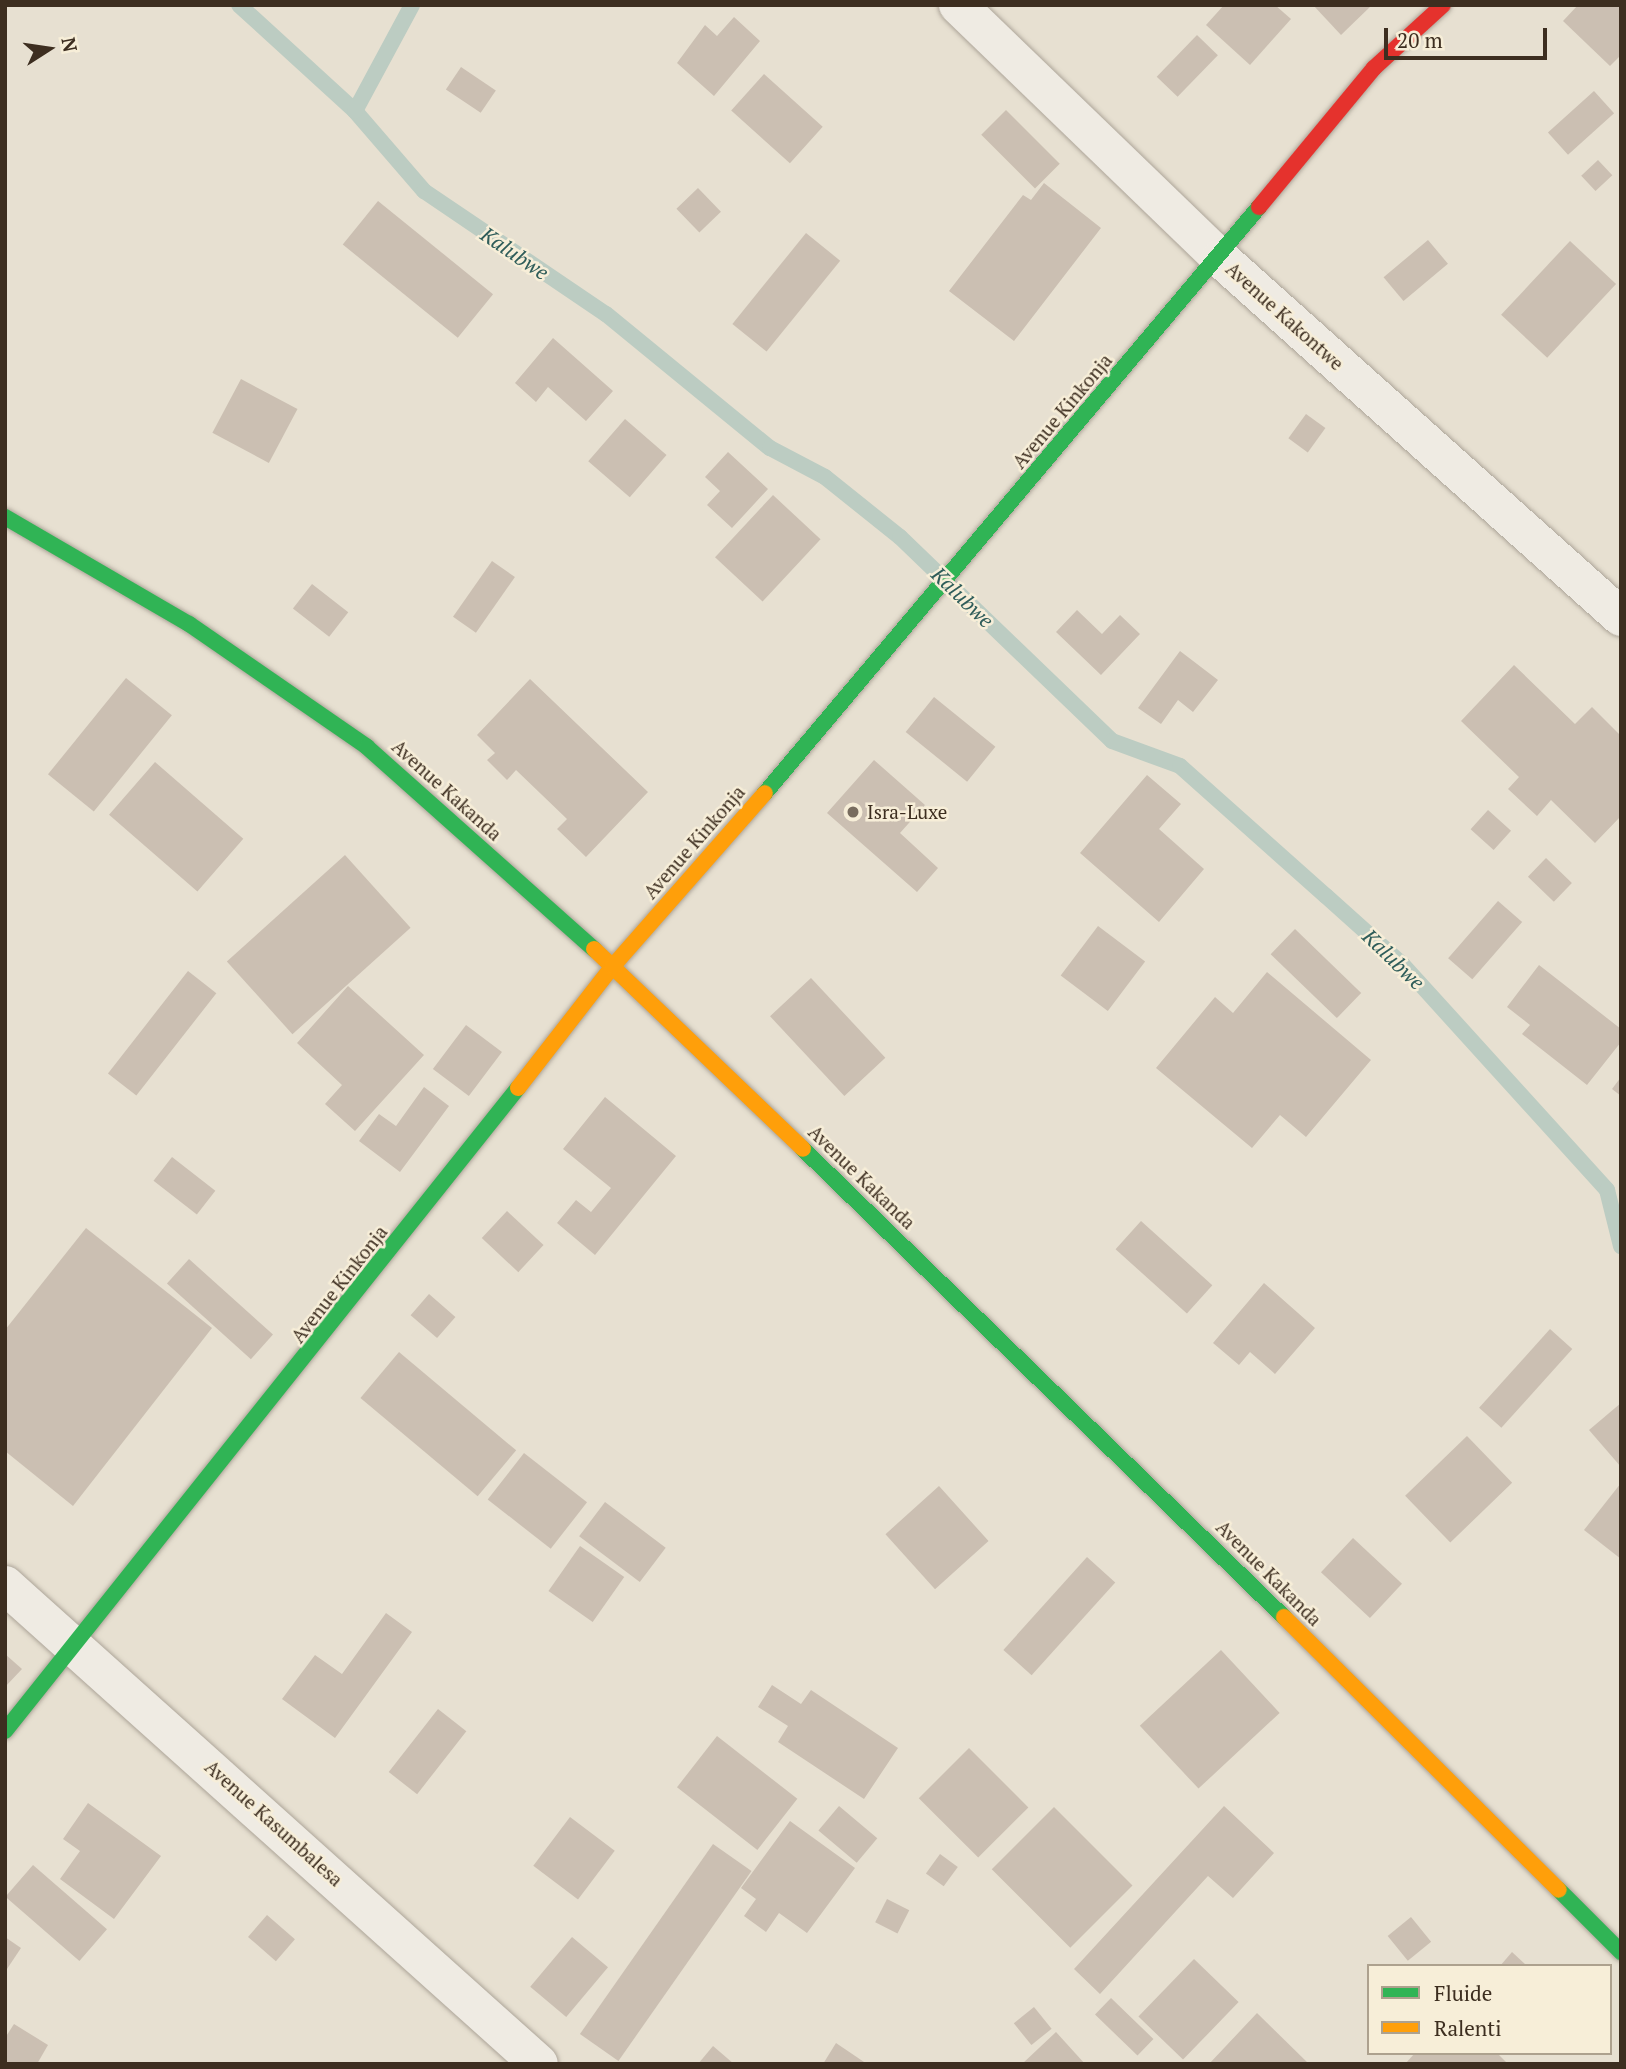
<!DOCTYPE html>
<html>
<head>
<meta charset="utf-8">
<style>
	body { margin:0 }
	#map { position:relative; width:1626px; height:2069px; overflow:hidden; background:#e7e0d1; font-family:"PT Serif",serif }
	div>[style] { position:absolute }
	.stream>* { height:16px; margin:-8px; padding:0 8px; transform-origin:8px; border-radius:8px; background:#bcccc2 }
	.building>* { inset:0; background:#cbbfb2; transform-origin:0 0 }
	.roads { filter:drop-shadow(0 0 2px #ada599) drop-shadow(0 0 2px #ada599) }
	.street>* { height:38px; margin:-19px; padding:0 19px; transform-origin:19px; border-radius:19px; background:#efebe3 }
	.fast>* { height:16px; margin:-8px; padding:0 8px; transform-origin:8px; border-radius:8px; background:#30b455 }
	.slow>* { height:16px; margin:-8px; padding:0 8px; transform-origin:8px; border-radius:8px; background:#ff9f0a }
	.jam>* { height:16px; margin:-8px; padding:0 8px; transform-origin:8px; border-radius:8px; background:#e5322d }
	.dots>* { width:19px; height:19px; translate:-50% -50%; box-sizing:border-box; border:4px solid #f7eed8; border-radius:50% }
	span { translate:-50% -50%; white-space:nowrap; text-align:center; line-height:1.15; -webkit-text-stroke:5px #f7eed8; paint-order:stroke }
	.street-label { font-size:19px; color:#3d2e20 }
	.poi-label { font-size:19px; color:#3d2e20 }
	.left { translate:0 -50%; text-align:left }
	.water-label { font-size:21px; color:#2f5d5a; font-style:italic }
	.frame { position:absolute; inset:0; border:7px solid #3d2e20; pointer-events:none }
	.legend { position:absolute; left:1367px; top:1964px; width:245px; height:91px; box-sizing:border-box; background:#f7eed8; border:2px solid #ada18e; margin:0; padding:9px 12px; list-style:none; font-size:21px; color:#3d2e20 }
	.legend li { display:flex; align-items:center; gap:14px; height:35px }
	.legend b { width:35px; border:2px solid #ada18e }
	.north { position:absolute; left:14px; top:14px; width:70px; height:70px; -webkit-text-stroke:5px #f7eed8; paint-order:stroke; rotate:78deg; font-size:19px; font-weight:700; line-height:28px; text-align:center; color:#3d2e20 }
	.north::after { content:''; display:block; margin:auto; width:24px; height:32px; background:#3d2e20; clip-path:polygon(50% 0,100% 100%,50% 72%,0 100%) }
	.scale { position:absolute; left:1384px; top:28px; width:163px; height:32px; box-sizing:border-box; border:4px solid #3d2e20; border-top:0; padding-left:9px; font-size:21px; line-height:24px; white-space:nowrap; color:#3d2e20; -webkit-text-stroke:5px #f7eed8; paint-order:stroke }
</style>
</head>
<body>
<div id="map">
	<div class="stream">
		<div style="left:239px;top:5px;width:157px;rotate:42.4deg"></div>
		<div style="left:355px;top:111px;width:106px;rotate:49.2deg"></div>
		<div style="left:424px;top:191px;width:220px;rotate:34.1deg"></div>
		<div style="left:606px;top:314px;width:212px;rotate:39.3deg"></div>
		<div style="left:770px;top:448px;width:62px;rotate:27.8deg"></div>
		<div style="left:825px;top:477px;width:96px;rotate:38.7deg"></div>
		<div style="left:900px;top:537px;width:294px;rotate:43.9deg"></div>
		<div style="left:1112px;top:741px;width:72px;rotate:20.2deg"></div>
		<div style="left:1180px;top:766px;width:195px;rotate:41.7deg"></div>
		<div style="left:1326px;top:896px;width:103px;rotate:41.9deg"></div>
		<div style="left:1403px;top:965px;width:304px;rotate:47.8deg"></div>
		<div style="left:1607px;top:1190px;width:58px;rotate:76deg"></div>
		<div style="left:355px;top:111px;width:120px;rotate:-61.7deg"></div>
	</div>
	<div class="building">
		<div style="clip-path:polygon(1224px 5px,1275px 5px,1291px 19px,1250px 65px,1206px 25px)"></div>
		<div style="clip-path:polygon(1313px 5px,1372px 5px,1341px 35px)"></div>
		<div style="clip-path:polygon(1578px 5px,1621px 5px,1621px 55px,1610px 66px,1563px 21px)"></div>
		<div style="clip-path:polygon(734px 17px,760px 41px,714px 96px,677px 63px,705px 25px,717px 36px)"></div>
		<div style="left:1197px;top:35px;width:29px;height:58px;rotate:44deg"></div>
		<div style="left:461px;top:67px;width:42px;height:27px;rotate:34deg"></div>
		<div style="left:764px;top:74px;width:79px;height:49px;rotate:42deg"></div>
		<div style="left:1594px;top:91px;width:30px;height:62px;rotate:48deg"></div>
		<div style="left:1006px;top:110px;width:76px;height:35px;rotate:45deg"></div>
		<div style="left:1598px;top:160px;width:21px;height:23px;rotate:47deg"></div>
		<div style="clip-path:polygon(1044px 183px,1101px 228px,1014px 341px,949px 291px,1023px 195px,1031px 200px)"></div>
		<div style="left:698px;top:188px;width:33px;height:30px;rotate:46deg"></div>
		<div style="left:378px;top:201px;width:148px;height:56px;rotate:39deg"></div>
		<div style="left:806px;top:233px;width:44px;height:117px;rotate:39deg"></div>
		<div style="left:1428px;top:240px;width:31px;height:58px;rotate:50deg"></div>
		<div style="left:1570px;top:241px;width:63px;height:101px;rotate:43deg"></div>
		<div style="clip-path:polygon(553px 338px,613px 391px,586px 421px,548px 387px,536px 402px,515px 383px)"></div>
		<div style="left:241px;top:379px;width:64px;height:61px;rotate:28deg"></div>
		<div style="left:1306px;top:414px;width:24px;height:30px;rotate:36deg"></div>
		<div style="left:625px;top:419px;width:55px;height:56px;rotate:41deg"></div>
		<div style="clip-path:polygon(728px 452px,768px 489px,732px 528px,707px 505px,720px 491px,705px 477px)"></div>
		<div style="left:773px;top:495px;width:65px;height:85px;rotate:43deg"></div>
		<div style="left:492px;top:561px;width:28px;height:68px;rotate:35deg"></div>
		<div style="left:312px;top:584px;width:46px;height:31px;rotate:38deg"></div>
		<div style="clip-path:polygon(1077px 610px,1102px 634px,1120px 615px,1140px 634px,1101px 675px,1056px 632px)"></div>
		<div style="clip-path:polygon(1180px 651px,1218px 680px,1193px 712px,1178px 700px,1161px 724px,1138px 708px)"></div>
		<div style="clip-path:polygon(1514px 665px,1575px 724px,1592px 707px,1621px 736px,1621px 816px,1595px 843px,1551px 800px,1537px 816px,1508px 789px,1519px 777px,1461px 721px)"></div>
		<div style="left:126px;top:678px;width:59px;height:124px;rotate:39deg"></div>
		<div style="clip-path:polygon(530px 679px,648px 792px,586px 857px,557px 829px,567px 819px,516px 770px,507px 780px,487px 760px,495px 753px,477px 735px)"></div>
		<div style="left:934px;top:697px;width:79px;height:45px;rotate:39deg"></div>
		<div style="clip-path:polygon(874px 760px,925px 805px,900px 833px,938px 868px,917px 892px,827px 813px)"></div>
		<div style="left:155px;top:762px;width:117px;height:70px;rotate:41deg"></div>
		<div style="clip-path:polygon(1147px 775px,1181px 804px,1159px 829px,1204px 869px,1159px 922px,1080px 853px)"></div>
		<div style="left:1488px;top:810px;width:31px;height:26px;rotate:42deg"></div>
		<div style="left:345px;top:855px;width:98px;height:159px;rotate:48deg"></div>
		<div style="left:1546px;top:858px;width:36px;height:26px;rotate:44deg"></div>
		<div style="left:1498px;top:901px;width:32px;height:76px;rotate:41deg"></div>
		<div style="left:1098px;top:926px;width:59px;height:62px;rotate:37deg"></div>
		<div style="left:1295px;top:929px;width:92px;height:35px;rotate:44deg"></div>
		<div style="clip-path:polygon(1539px 965px,1621px 1029px,1621px 1042px,1587px 1085px,1522px 1034px,1530px 1025px,1507px 1007px)"></div>
		<div style="left:188px;top:971px;width:36px;height:130px;rotate:38deg"></div>
		<div style="clip-path:polygon(1267px 972px,1371px 1060px,1306px 1137px,1280px 1115px,1252px 1148px,1156px 1068px,1215px 997px,1233px 1013px)"></div>
		<div style="left:811px;top:978px;width:109px;height:56px;rotate:47deg"></div>
		<div style="clip-path:polygon(348px 986px,424px 1055px,355px 1131px,325px 1104px,342px 1085px,297px 1043px)"></div>
		<div style="left:466px;top:1025px;width:45px;height:55px;rotate:37deg"></div>
		<div style="clip-path:polygon(1621px 1077px,1621px 1096px,1612px 1089px)"></div>
		<div style="clip-path:polygon(424px 1087px,449px 1106px,400px 1172px,359px 1141px,379px 1114px,396px 1126px)"></div>
		<div style="clip-path:polygon(605px 1097px,676px 1156px,595px 1255px,557px 1223px,576px 1200px,591px 1212px,611px 1188px,563px 1149px)"></div>
		<div style="left:172px;top:1157px;width:55px;height:30px;rotate:38deg"></div>
		<div style="left:507px;top:1211px;width:50px;height:37px;rotate:43deg"></div>
		<div style="left:1141px;top:1221px;width:96px;height:38px;rotate:42deg"></div>
		<div style="clip-path:polygon(86px 1228px,212px 1328px,73px 1506px,5px 1451px,5px 1330px)"></div>
		<div style="left:189px;top:1259px;width:113px;height:33px;rotate:42deg"></div>
		<div style="clip-path:polygon(1264px 1283px,1315px 1328px,1275px 1374px,1250px 1352px,1239px 1365px,1213px 1343px)"></div>
		<div style="left:429px;top:1294px;width:35px;height:28px;rotate:41deg"></div>
		<div style="left:1550px;top:1329px;width:30px;height:106px;rotate:42deg"></div>
		<div style="left:399px;top:1352px;width:153px;height:60px;rotate:40deg"></div>
		<div style="clip-path:polygon(1621px 1403px,1621px 1467px,1589px 1430px)"></div>
		<div style="left:1467px;top:1436px;width:65px;height:86px;rotate:46deg"></div>
		<div style="left:524px;top:1453px;width:80px;height:59px;rotate:38deg"></div>
		<div style="clip-path:polygon(1621px 1483px,1621px 1559px,1584px 1530px)"></div>
		<div style="left:939px;top:1486px;width:74px;height:72px;rotate:48deg"></div>
		<div style="left:605px;top:1502px;width:76px;height:43px;rotate:37deg"></div>
		<div style="left:1353px;top:1538px;width:67px;height:47px;rotate:43deg"></div>
		<div style="left:580px;top:1546px;width:54px;height:55px;rotate:35deg"></div>
		<div style="left:1087px;top:1557px;width:38px;height:125px;rotate:42deg"></div>
		<div style="clip-path:polygon(386px 1613px,412px 1632px,335px 1738px,282px 1699px,315px 1655px,342px 1674px)"></div>
		<div style="left:1221px;top:1650px;width:86px;height:111px;rotate:47deg"></div>
		<div style="clip-path:polygon(5px 1654px,22px 1669px,5px 1687px)"></div>
		<div style="clip-path:polygon(772px 1685px,801px 1704px,811px 1690px,898px 1748px,864px 1799px,778px 1742px,788px 1726px,758px 1707px)"></div>
		<div style="left:438px;top:1709px;width:36px;height:80px;rotate:38deg"></div>
		<div style="left:717px;top:1736px;width:102px;height:65px;rotate:38deg"></div>
		<div style="left:969px;top:1748px;width:84px;height:71px;rotate:45deg"></div>
		<div style="clip-path:polygon(88px 1803px,161px 1856px,114px 1919px,60px 1879px,80px 1851px,63px 1839px)"></div>
		<div style="left:839px;top:1806px;width:50px;height:32px;rotate:40deg"></div>
		<div style="clip-path:polygon(1224px 1806px,1274px 1853px,1233px 1898px,1208px 1876px,1100px 1994px,1074px 1969px)"></div>
		<div style="left:1054px;top:1807px;width:111px;height:88px;rotate:45deg"></div>
		<div style="left:570px;top:1817px;width:56px;height:61px;rotate:37deg"></div>
		<div style="clip-path:polygon(790px 1821px,855px 1868px,807px 1933px,779px 1913px,766px 1932px,744px 1916px,756px 1899px,741px 1888px)"></div>
		<div style="left:713px;top:1844px;width:47px;height:232px;rotate:35deg"></div>
		<div style="left:940px;top:1854px;width:22px;height:24px;rotate:36deg"></div>
		<div style="left:33px;top:1865px;width:98px;height:42px;rotate:41deg"></div>
		<div style="left:887px;top:1899px;width:25px;height:26px;rotate:27deg"></div>
		<div style="left:267px;top:1915px;width:37px;height:29px;rotate:41deg"></div>
		<div style="left:1411px;top:1917px;width:32px;height:30px;rotate:51deg"></div>
		<div style="clip-path:polygon(5px 1937px,21px 1948px,5px 1972px)"></div>
		<div style="left:572px;top:1937px;width:47px;height:65px;rotate:40deg"></div>
		<div style="clip-path:polygon(1512px 1952px,1527px 1966px,1500px 1966px)"></div>
		<div style="left:1194px;top:1959px;width:62px;height:80px;rotate:44deg"></div>
		<div style="left:1111px;top:1998px;width:59px;height:23px;rotate:44deg"></div>
		<div style="left:1034px;top:2007px;width:28px;height:26px;rotate:51deg"></div>
		<div style="clip-path:polygon(1257px 2013px,1309px 2064px,1209px 2064px)"></div>
		<div style="clip-path:polygon(14px 2024px,48px 2045px,37px 2064px,5px 2064px,5px 2038px)"></div>
		<div style="clip-path:polygon(1056px 2032px,1085px 2064px,1022px 2064px)"></div>
		<div style="clip-path:polygon(836px 2043px,867px 2064px,823px 2064px)"></div>
		<div style="clip-path:polygon(713px 2046px,734px 2064px,698px 2064px)"></div>
		<div style="clip-path:polygon(1415px 2053px,1497px 2053px,1508px 2064px,1405px 2064px)"></div>
	</div>
	<div class="roads">
		<div class="street">
			<div style="left:958px;top:5px;width:364px;rotate:44deg"></div>
			<div style="left:1220px;top:258px;width:538px;rotate:41.84deg"></div>
			<div style="left:5px;top:1585px;width:717px;rotate:41.89deg"></div>
		</div>
		<div class="fast">
			<div style="left:5px;top:517px;width:213px;rotate:30.2deg"></div>
			<div style="left:189px;top:624px;width:216px;rotate:34.6deg"></div>
			<div style="left:367px;top:747px;width:304px;rotate:41.7deg"></div>
			<div style="left:765px;top:793px;width:766px;rotate:-49.87deg"></div>
			<div style="left:803px;top:1149px;width:671px;rotate:44.22deg"></div>
			<div style="left:5px;top:1731px;width:823px;rotate:-51.42deg"></div>
			<div style="left:1559px;top:1890px;width:88px;rotate:45deg"></div>
		</div>
		<div class="slow">
			<div style="left:594px;top:949px;width:289px;rotate:43.7deg"></div>
			<div style="left:518px;top:1088px;width:155px;rotate:-52.1deg"></div>
			<div style="left:613px;top:966px;width:230px;rotate:-48.7deg"></div>
			<div style="left:1284px;top:1617px;width:387px;rotate:44.8deg"></div>
		</div>
		<div class="jam">
			<div style="left:1259px;top:207px;width:180px;rotate:-50.4deg"></div>
			<div style="left:1374px;top:68px;width:93px;rotate:-42.4deg"></div>
		</div>
	</div>
	<div class="dots">
		<div style="left:853px;top:812px;background:#786c5e"></div>
	</div>
	<div class="street-label">
		<span style="left:1285px;top:316px;rotate:42deg">Avenue Kakontwe</span>
		<span style="left:1062px;top:411px;rotate:-50deg">Avenue Kinkonja</span>
		<span style="left:447px;top:790px;rotate:42deg">Avenue Kakanda</span>
		<span style="left:694px;top:842px;rotate:-49deg">Avenue Kinkonja</span>
		<span style="left:862px;top:1177px;rotate:44deg">Avenue Kakanda</span>
		<span style="left:339px;top:1284px;rotate:-52deg">Avenue Kinkonja</span>
		<span style="left:1269px;top:1573px;rotate:45deg">Avenue Kakanda</span>
		<span style="left:274px;top:1823px;rotate:42deg">Avenue Kasumbalesa</span>
	</div>
	<div class="poi-label">
		<span class="left" style="left:867px;top:812px">Isra-Luxe</span>
	</div>
	<div class="water-label">
		<span style="left:515px;top:253px;rotate:34deg">Kalubwe</span>
		<span style="left:963px;top:597px;rotate:44deg">Kalubwe</span>
		<span style="left:1394px;top:959px;rotate:44deg">Kalubwe</span>
	</div>
	<div class="frame"></div>
	<ul class="legend">
	<li><b style="height:9px;background:#30b455"></b>Fluide</li>
	<li><b style="height:9px;background:#ff9f0a"></b>Ralenti</li>
	</ul>
	<div class="north">N</div>
	<div class="scale">20 m</div>
</div>
</body>
</html>
